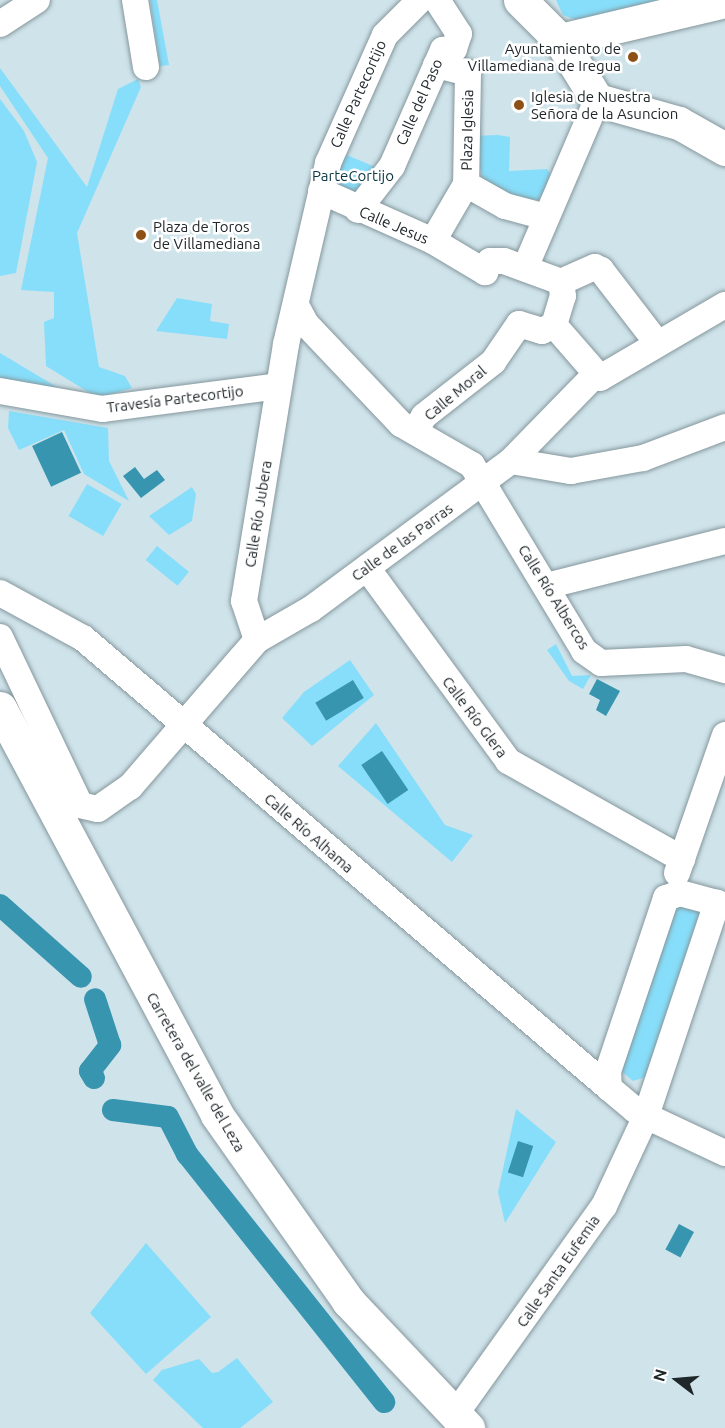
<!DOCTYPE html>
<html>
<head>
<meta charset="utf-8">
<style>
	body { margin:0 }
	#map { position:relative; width:725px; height:1428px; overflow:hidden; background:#cfe3ea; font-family:Ubuntu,sans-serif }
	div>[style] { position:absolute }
	.green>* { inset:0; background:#87defa; transform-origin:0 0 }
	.water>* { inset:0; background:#3795b0; transform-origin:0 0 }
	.canal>* { height:22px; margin:-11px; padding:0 11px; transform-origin:11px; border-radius:11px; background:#3795b0 }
	.roads { filter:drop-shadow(0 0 2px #85979d) drop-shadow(0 0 2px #85979d) }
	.minor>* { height:26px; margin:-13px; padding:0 13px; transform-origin:13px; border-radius:13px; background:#fff }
	.secondary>* { height:33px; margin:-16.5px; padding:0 16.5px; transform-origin:16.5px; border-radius:16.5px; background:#fff }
	.dots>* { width:16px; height:16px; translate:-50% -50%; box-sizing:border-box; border:3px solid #fff; border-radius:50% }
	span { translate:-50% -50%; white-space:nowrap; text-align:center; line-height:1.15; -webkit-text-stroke:5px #fff; paint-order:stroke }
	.poi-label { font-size:15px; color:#20272a }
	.right { translate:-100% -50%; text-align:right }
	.left { translate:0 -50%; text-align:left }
	.street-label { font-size:15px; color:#20272a }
	.park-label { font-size:15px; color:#0a3541 }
	.north { position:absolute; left:647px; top:1350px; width:60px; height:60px; -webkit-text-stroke:4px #fff; paint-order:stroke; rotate:286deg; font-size:16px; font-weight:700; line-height:24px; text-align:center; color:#20272a }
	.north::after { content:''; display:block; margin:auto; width:21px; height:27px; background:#20272a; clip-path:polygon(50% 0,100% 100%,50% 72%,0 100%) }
</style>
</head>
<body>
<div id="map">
	<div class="green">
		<div style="clip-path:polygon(150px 0,157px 0,169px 65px,160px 66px)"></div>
		<div style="clip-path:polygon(556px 0,669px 0,582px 22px,563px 15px)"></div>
		<div style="clip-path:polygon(0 68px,87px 187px,118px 89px,138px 79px,141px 87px,77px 233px,99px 367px,125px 376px,132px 388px,98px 398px,46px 366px,44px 322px,54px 318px,54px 292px,21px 290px,48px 158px,0 86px)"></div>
		<div style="clip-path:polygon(0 99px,24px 131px,37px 162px,16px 273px,0 276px)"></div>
		<div style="clip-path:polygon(498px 135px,510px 137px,509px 171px,547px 169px,552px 176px,539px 200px,507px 197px,483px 180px,472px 136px)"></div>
		<div style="clip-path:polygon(342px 153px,380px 169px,359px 202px,330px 188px)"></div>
		<div style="clip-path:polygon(177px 298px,212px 304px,210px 321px,229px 324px,227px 339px,156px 331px)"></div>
		<div style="clip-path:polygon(0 353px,82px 402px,0 386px)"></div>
		<div style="clip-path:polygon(9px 411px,108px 428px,109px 461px,129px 501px,84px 474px,64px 430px,19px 450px,8px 428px)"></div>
		<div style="left:87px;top:484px;width:40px;height:37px;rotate:30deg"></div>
		<div style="clip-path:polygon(192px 487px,196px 494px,192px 521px,169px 535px,149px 516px)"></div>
		<div style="left:157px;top:546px;width:41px;height:18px;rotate:39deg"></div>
		<div style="clip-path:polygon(556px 644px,572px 676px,591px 675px,583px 689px,569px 681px,547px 650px)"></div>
		<div style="clip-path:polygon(350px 660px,374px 695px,312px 746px,282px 718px,304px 692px)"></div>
		<div style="clip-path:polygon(376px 723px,445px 825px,473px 835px,452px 862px,338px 766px)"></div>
		<div style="clip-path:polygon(679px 903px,695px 907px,702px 917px,652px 1075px,633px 1081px,620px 1070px,664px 914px)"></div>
		<div style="clip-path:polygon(516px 1109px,556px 1142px,505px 1223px,498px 1192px)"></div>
		<div style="clip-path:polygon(146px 1243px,211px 1317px,146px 1374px,90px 1313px)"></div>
		<div style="clip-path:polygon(237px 1358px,273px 1402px,240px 1428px,203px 1428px,153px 1380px,162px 1370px,199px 1359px,212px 1373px,218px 1372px)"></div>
	</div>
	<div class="water">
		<div style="left:62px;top:432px;width:45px;height:33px;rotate:65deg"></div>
		<div style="clip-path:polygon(135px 467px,144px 479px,157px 470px,165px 480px,141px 498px,123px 476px)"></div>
		<div style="clip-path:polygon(597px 679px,620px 691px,606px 716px,596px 710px,600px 700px,589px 694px)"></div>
		<div style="left:353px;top:680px;width:21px;height:44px;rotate:59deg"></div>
		<div style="left:382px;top:751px;width:47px;height:25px;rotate:56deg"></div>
		<div style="left:518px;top:1141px;width:16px;height:33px;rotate:18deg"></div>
		<div style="left:679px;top:1224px;width:17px;height:29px;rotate:28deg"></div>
	</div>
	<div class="canal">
		<div style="left:0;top:905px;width:108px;rotate:41.6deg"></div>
		<div style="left:94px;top:1078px;width:8px;rotate:-120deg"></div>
		<div style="left:90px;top:1071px;width:33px;rotate:-52deg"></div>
		<div style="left:110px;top:1045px;width:48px;rotate:-108.1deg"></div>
		<div style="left:113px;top:1110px;width:55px;rotate:7.3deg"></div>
		<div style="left:168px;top:1117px;width:42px;rotate:62.8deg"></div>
		<div style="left:187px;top:1154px;width:317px;rotate:51.5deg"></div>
	</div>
	<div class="roads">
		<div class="minor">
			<div style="left:135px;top:0;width:68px;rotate:80.7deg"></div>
			<div style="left:0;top:24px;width:44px;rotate:-33deg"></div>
			<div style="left:436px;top:65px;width:33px;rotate:14deg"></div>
			<div style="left:468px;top:73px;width:111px;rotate:91deg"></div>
			<div style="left:321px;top:191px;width:123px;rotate:24.1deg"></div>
			<div style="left:433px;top:241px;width:61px;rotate:30.8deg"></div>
			<div style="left:485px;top:272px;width:12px;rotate:-66deg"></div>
			<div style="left:490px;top:261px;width:14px"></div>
			<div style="left:504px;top:261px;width:61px;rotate:20.2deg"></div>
			<div style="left:358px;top:210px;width:56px;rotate:-52.3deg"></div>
			<div style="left:392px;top:166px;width:127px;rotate:-66.3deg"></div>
			<div style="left:443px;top:50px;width:11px;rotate:-5deg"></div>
			<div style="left:454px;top:49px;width:16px;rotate:-72deg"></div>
			<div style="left:459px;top:34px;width:40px;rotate:-122.9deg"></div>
			<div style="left:433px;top:241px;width:66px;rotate:-59.9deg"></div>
			<div style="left:466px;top:184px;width:45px;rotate:29.4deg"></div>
			<div style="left:505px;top:206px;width:39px;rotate:15deg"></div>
			<div style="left:525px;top:268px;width:183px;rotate:-66.8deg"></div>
			<div style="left:561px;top:282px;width:37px;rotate:-24deg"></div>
			<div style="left:595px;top:267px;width:7px;rotate:27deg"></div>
			<div style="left:601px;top:270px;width:93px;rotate:52.4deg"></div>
			<div style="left:297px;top:307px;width:19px;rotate:62deg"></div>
			<div style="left:306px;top:324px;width:138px;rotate:46.5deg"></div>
			<div style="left:401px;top:424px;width:82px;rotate:30deg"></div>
			<div style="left:472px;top:465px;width:217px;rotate:58.9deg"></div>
			<div style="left:584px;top:651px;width:21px;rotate:35deg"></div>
			<div style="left:601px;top:663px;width:85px;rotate:-2.7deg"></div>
			<div style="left:686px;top:659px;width:41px;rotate:15.8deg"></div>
			<div style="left:554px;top:325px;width:70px;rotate:49deg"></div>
			<div style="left:600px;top:378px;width:145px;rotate:-30.3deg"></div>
			<div style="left:554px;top:325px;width:30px;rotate:-73deg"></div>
			<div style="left:563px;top:296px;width:14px;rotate:-98deg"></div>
			<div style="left:0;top:391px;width:104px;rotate:10deg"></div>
			<div style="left:102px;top:409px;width:178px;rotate:-7.4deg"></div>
			<div style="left:416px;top:429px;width:15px;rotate:-58deg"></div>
			<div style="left:424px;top:416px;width:88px;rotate:-38deg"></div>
			<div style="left:493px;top:362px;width:46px;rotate:-55.6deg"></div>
			<div style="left:519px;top:324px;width:24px;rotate:17deg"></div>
			<div style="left:542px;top:331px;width:13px;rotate:-27deg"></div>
			<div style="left:511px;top:461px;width:61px;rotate:9.5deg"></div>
			<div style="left:571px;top:471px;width:73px;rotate:-10.2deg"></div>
			<div style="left:643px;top:458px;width:88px;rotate:-20.7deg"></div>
			<div style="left:367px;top:568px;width:239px;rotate:53.8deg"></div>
			<div style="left:508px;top:761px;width:200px;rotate:29.4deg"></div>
			<div style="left:546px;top:586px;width:185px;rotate:-14.1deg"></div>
			<div style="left:0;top:593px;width:94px;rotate:28.5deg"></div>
			<div style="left:83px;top:638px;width:692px;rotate:40.55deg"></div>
			<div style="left:0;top:637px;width:186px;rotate:64.5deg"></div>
			<div style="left:80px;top:805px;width:18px;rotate:13deg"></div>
			<div style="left:98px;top:809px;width:39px;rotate:-35deg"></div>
			<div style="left:130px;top:787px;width:194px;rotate:-49.2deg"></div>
			<div style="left:257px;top:640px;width:62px;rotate:-29.9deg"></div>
			<div style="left:311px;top:609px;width:249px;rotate:-36.5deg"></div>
			<div style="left:511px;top:461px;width:122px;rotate:-45.7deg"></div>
			<div style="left:257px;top:640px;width:41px;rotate:-108.4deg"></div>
			<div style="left:244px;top:601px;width:260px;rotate:-80.7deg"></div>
			<div style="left:286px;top:344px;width:186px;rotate:-76.9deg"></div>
			<div style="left:328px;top:163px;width:140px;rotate:-66deg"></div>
			<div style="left:385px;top:35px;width:49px;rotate:-45deg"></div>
			<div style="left:677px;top:873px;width:146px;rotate:-70.8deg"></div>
			<div style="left:454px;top:1416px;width:258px;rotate:-54.5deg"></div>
			<div style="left:604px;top:1206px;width:99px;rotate:-65deg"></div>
			<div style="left:646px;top:1116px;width:225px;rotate:-71.6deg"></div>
			<div style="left:717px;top:903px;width:38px;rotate:-165deg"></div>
			<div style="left:680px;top:893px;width:15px;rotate:160deg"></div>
			<div style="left:666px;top:898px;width:182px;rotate:108.5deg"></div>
			<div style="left:608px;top:1071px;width:17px;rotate:87deg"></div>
			<div style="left:609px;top:1088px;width:34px;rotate:40deg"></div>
			<div style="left:635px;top:1110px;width:13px;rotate:29deg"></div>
			<div style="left:646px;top:1116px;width:87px;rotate:25.1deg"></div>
		</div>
		<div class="secondary">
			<div style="left:520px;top:0;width:57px;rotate:45deg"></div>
			<div style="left:560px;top:40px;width:70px;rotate:58.3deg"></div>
			<div style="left:597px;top:100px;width:85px;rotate:15.7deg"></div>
			<div style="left:679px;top:123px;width:53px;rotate:29.5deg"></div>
			<div style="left:560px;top:40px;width:170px;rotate:-13.3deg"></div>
			<div style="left:0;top:708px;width:461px;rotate:61.9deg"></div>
			<div style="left:217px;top:1115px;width:228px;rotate:54.8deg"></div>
			<div style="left:348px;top:1301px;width:175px;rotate:46.6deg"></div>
		</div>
	</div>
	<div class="dots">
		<div style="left:633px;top:57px;background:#8f5015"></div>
		<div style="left:519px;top:105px;background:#8f5015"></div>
		<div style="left:141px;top:235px;background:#8f5015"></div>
	</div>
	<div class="poi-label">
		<span class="right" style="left:621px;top:57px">Ayuntamiento de<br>Villamediana de Iregua</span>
		<span class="left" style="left:531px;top:105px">Iglesia de Nuestra<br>Señora de la Asuncion</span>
		<span class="left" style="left:153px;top:235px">Plaza de Toros<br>de Villamediana</span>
	</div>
	<div class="street-label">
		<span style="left:358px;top:94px;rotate:-66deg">Calle Partecortijo</span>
		<span style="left:419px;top:102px;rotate:-66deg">Calle del Paso</span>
		<span style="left:467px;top:130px;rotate:-89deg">Plaza Iglesia</span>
		<span style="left:394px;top:225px;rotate:23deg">Calle Jesus</span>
		<span style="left:455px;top:393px;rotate:-40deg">Calle Moral</span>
		<span style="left:175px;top:399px;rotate:-7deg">Travesía Partecortijo</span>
		<span style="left:258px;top:514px;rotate:-81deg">Calle Río Jubera</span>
		<span style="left:402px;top:542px;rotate:-36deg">Calle de las Parras</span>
		<span style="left:554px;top:597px;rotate:58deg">Calle Río Albercos</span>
		<span style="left:475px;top:717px;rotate:53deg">Calle Río Glera</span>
		<span style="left:309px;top:833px;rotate:41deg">Calle Río Alhama</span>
		<span style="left:196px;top:1072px;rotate:60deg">Carretera del valle del Leza</span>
		<span style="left:558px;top:1271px;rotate:-55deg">Calle Santa Eufemia</span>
	</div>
	<div class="park-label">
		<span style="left:353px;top:176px">ParteCortijo</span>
	</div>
	<div class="north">N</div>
</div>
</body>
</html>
